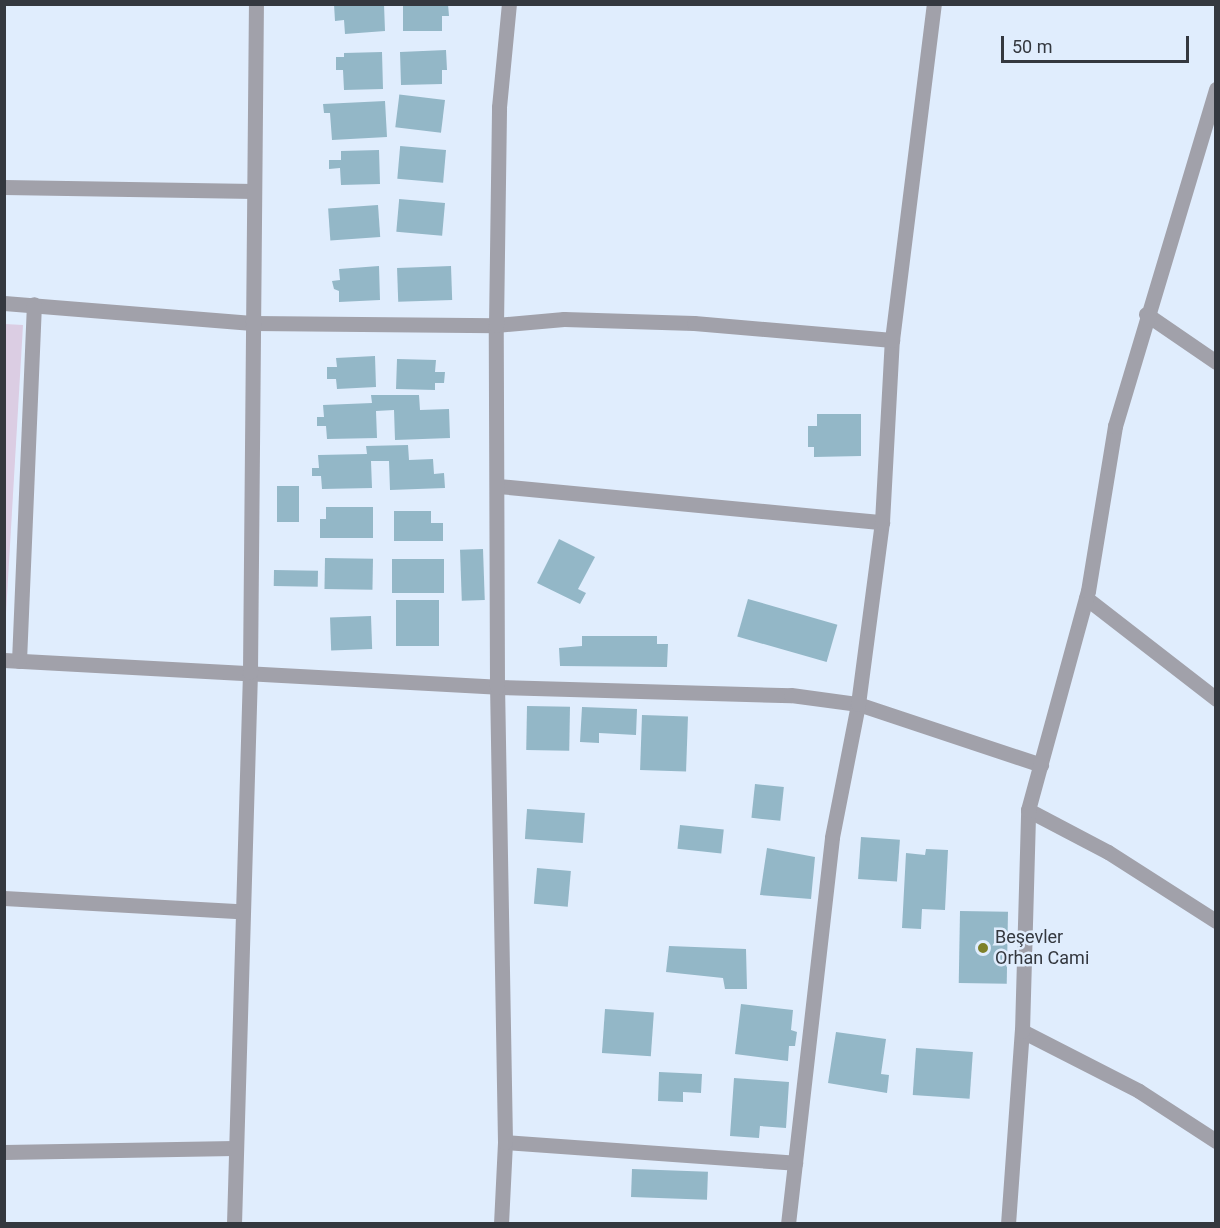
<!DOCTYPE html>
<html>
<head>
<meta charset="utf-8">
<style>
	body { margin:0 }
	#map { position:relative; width:1220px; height:1228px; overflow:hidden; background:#e0edfd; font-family:Roboto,sans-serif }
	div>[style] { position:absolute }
	.green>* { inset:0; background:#dbcde3 }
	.building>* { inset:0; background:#93b7c7; transform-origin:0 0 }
	.minor>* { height:15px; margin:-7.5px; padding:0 7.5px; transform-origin:7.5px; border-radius:7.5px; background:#a1a1aa }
	.dots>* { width:16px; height:16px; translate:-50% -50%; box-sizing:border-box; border:3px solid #e0edfd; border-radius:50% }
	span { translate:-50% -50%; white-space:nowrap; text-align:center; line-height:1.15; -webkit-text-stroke:5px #e0edfd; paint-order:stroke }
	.poi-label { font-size:18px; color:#34383f }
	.left { translate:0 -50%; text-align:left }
	.frame { position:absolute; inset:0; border:6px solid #34383f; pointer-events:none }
	.scale { position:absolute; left:1001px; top:36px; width:188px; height:27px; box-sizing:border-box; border:3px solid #34383f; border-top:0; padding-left:8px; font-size:18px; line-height:21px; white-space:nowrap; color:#34383f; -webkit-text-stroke:4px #e0edfd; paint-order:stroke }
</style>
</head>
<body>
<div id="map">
	<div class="green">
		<div style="clip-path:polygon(5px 324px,23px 325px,5px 630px,4px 324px)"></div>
	</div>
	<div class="building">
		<div style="clip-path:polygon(334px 4px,384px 4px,385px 31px,345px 34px,344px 20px,335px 21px)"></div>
		<div style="clip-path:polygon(403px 4px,448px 4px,449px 16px,442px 16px,442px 31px,403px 31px)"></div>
		<div style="clip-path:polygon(446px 50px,447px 70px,442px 70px,442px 84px,401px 85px,400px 52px)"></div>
		<div style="clip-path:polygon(382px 52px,383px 89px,344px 90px,343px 70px,336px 70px,336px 57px,344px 57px,344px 53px)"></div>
		<div style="left:445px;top:100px;width:33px;height:46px;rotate:97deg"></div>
		<div style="clip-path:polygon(385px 101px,387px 137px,332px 140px,330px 113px,324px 113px,323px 104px)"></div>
		<div style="clip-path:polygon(379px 150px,380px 184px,341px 185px,340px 168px,329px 169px,329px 160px,341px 160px,341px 151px)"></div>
		<div style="left:446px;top:150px;width:33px;height:46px;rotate:95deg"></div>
		<div style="left:445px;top:203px;width:33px;height:46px;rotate:95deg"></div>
		<div style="left:378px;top:205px;width:32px;height:50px;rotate:86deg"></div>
		<div style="clip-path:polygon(379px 266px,380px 300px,339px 302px,339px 291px,334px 289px,332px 281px,340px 280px,339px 269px)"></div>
		<div style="left:451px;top:266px;width:34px;height:54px;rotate:88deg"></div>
		<div style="clip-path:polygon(375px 356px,376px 387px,337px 389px,336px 379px,327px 379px,327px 367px,337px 367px,336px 358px)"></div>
		<div style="clip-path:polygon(397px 359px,436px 360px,435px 372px,445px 372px,444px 383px,435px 383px,435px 390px,396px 389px)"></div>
		<div style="clip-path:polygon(371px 395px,419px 395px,420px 410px,449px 409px,450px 438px,395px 440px,394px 410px,376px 411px,377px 438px,327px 439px,326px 426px,317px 426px,317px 417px,324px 417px,323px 405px,372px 403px)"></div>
		<div style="clip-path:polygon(817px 414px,861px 414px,861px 456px,814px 457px,814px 447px,808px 447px,808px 426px,817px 426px)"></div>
		<div style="clip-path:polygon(408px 445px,409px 460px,433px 459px,434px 474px,444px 473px,445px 488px,390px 490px,389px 461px,371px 461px,372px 488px,322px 489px,321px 476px,312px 476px,312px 468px,319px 468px,318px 455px,367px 454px,366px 446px)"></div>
		<div style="left:277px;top:486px;width:22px;height:36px"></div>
		<div style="clip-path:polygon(326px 507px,373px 507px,373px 538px,320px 538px,320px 519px,326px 519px)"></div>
		<div style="clip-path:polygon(394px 511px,431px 511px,431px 523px,443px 523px,443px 541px,394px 541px)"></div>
		<div style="clip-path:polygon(559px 539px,595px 557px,578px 589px,586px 593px,580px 604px,537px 583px)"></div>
		<div style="left:483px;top:549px;width:51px;height:23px;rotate:88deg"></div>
		<div style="left:325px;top:558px;width:48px;height:31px;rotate:1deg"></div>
		<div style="left:444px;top:559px;width:34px;height:52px;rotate:90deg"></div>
		<div style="left:274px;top:570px;width:44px;height:16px;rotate:1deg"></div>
		<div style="left:748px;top:599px;width:93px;height:39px;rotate:16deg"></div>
		<div style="left:396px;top:600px;width:43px;height:46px"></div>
		<div style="left:371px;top:616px;width:33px;height:41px;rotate:88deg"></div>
		<div style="clip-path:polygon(582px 636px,657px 636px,657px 644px,668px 644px,667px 667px,560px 666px,559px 648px,582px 646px)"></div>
		<div style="left:527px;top:706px;width:43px;height:44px;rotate:1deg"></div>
		<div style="clip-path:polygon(582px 707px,637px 709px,636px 735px,599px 733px,599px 743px,580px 742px)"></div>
		<div style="left:642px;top:715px;width:46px;height:55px;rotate:2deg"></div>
		<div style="left:755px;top:784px;width:29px;height:34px;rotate:6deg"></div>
		<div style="left:527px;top:809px;width:58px;height:30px;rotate:4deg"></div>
		<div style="left:680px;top:825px;width:44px;height:24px;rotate:6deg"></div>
		<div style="left:861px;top:837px;width:39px;height:42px;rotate:4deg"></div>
		<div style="clip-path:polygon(767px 848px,815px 857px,811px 899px,760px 895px)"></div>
		<div style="clip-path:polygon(926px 849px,948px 850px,945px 910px,922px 909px,921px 929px,902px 928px,906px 853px,925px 855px)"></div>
		<div style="left:537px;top:868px;width:34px;height:36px;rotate:5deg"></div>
		<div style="left:960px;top:911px;width:48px;height:72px;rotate:1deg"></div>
		<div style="clip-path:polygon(669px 946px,746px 949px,747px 989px,725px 989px,723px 978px,666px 972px)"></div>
		<div style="clip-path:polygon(741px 1004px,793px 1010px,791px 1030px,797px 1032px,795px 1046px,789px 1046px,788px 1061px,735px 1054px)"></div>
		<div style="left:605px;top:1009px;width:49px;height:44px;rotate:4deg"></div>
		<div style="clip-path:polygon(836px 1032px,886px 1039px,881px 1074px,889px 1075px,887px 1093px,828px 1083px)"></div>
		<div style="left:916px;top:1048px;width:57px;height:47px;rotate:4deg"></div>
		<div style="clip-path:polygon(659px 1072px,702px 1074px,701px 1093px,683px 1092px,683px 1102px,658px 1101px)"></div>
		<div style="clip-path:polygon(734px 1078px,789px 1082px,786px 1128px,760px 1126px,759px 1138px,730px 1136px)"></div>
		<div style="left:632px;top:1169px;width:76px;height:28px;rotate:2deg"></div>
	</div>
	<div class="minor">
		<div style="left:4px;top:187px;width:250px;rotate:0.9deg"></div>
		<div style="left:4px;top:303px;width:249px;rotate:4.6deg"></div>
		<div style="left:252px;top:323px;width:244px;rotate:0.5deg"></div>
		<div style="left:496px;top:325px;width:68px;rotate:-5deg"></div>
		<div style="left:564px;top:319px;width:130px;rotate:1.8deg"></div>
		<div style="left:694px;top:323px;width:199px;rotate:4.9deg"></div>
		<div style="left:1146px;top:314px;width:85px;rotate:34.4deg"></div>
		<div style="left:498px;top:486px;width:386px;rotate:5.4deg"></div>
		<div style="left:1086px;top:598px;width:165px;rotate:37.8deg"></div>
		<div style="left:4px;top:660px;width:494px;rotate:3.1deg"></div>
		<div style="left:497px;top:687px;width:294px;rotate:1.6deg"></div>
		<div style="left:791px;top:695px;width:68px;rotate:7.7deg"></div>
		<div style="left:858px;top:704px;width:193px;rotate:18.4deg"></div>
		<div style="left:19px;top:661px;width:357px;rotate:-87.6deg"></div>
		<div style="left:1028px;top:810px;width:90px;rotate:27.7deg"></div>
		<div style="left:1108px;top:852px;width:128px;rotate:32.6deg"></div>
		<div style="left:4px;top:898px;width:236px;rotate:3.2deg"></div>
		<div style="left:1022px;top:1031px;width:131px;rotate:27.1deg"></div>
		<div style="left:1139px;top:1091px;width:92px;rotate:33deg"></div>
		<div style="left:505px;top:1142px;width:291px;rotate:4.1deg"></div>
		<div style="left:4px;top:1152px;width:230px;rotate:-1deg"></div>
		<div style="left:234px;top:1224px;width:552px;rotate:-88.34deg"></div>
		<div style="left:250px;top:672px;width:668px;rotate:-89.49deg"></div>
		<div style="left:501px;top:1224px;width:82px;rotate:-87.2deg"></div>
		<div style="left:505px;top:1142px;width:455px;rotate:-91deg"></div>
		<div style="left:497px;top:687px;width:362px;rotate:-90.2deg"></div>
		<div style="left:496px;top:325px;width:218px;rotate:-89.2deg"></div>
		<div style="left:499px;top:107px;width:103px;rotate:-84.5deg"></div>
		<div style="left:788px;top:1224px;width:389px;rotate:-83.5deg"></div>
		<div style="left:832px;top:837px;width:136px;rotate:-78.9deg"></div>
		<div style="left:858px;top:704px;width:184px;rotate:-82.5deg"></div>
		<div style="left:882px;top:522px;width:182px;rotate:-86.9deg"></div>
		<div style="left:892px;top:340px;width:339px;rotate:-82.9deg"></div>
		<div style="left:1008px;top:1224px;width:194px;rotate:-85.9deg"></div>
		<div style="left:1022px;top:1031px;width:221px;rotate:-88.4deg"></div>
		<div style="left:1028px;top:810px;width:227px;rotate:-74.7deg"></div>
		<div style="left:1088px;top:591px;width:167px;rotate:-80.7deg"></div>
		<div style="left:1115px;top:426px;width:352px;rotate:-73.3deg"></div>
	</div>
	<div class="dots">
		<div style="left:983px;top:948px;background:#7e8029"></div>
	</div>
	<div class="poi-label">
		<span class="left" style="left:995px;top:948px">Beşevler<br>Orhan Cami</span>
	</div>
	<div class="frame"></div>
	<div class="scale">50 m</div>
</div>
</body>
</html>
